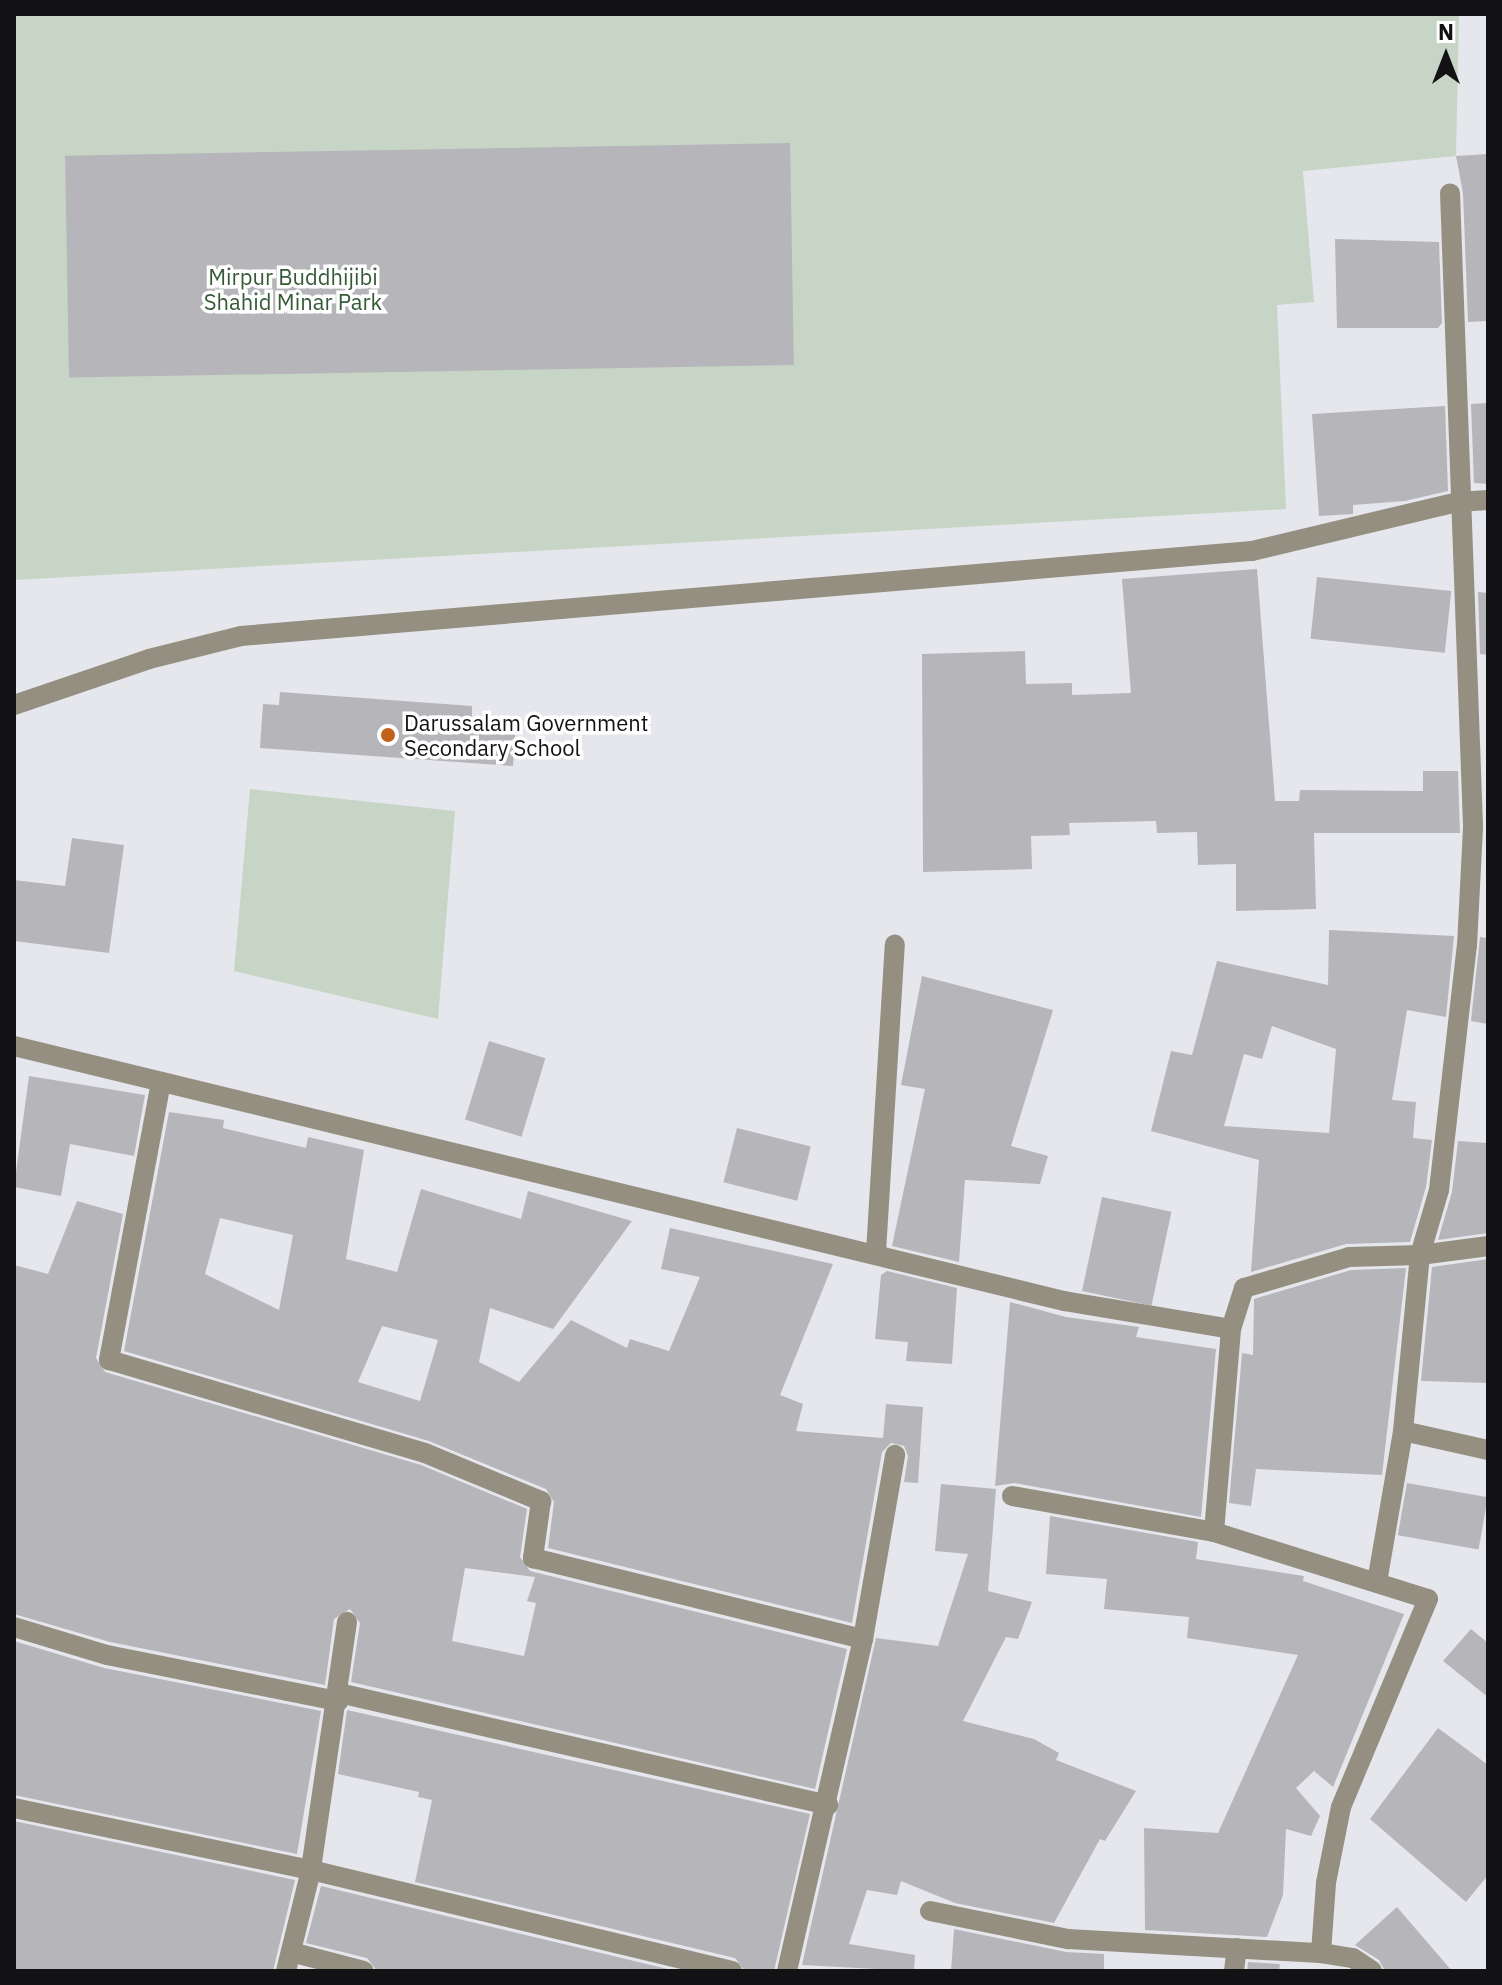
<!DOCTYPE html>
<html>
<head>
<meta charset="utf-8">
<style>
	body { margin:0 }
	#map { position:relative; width:1502px; height:1985px; overflow:hidden; background:#e6e7ec; font-family:"IBM Plex Sans",sans-serif }
	div>[style] { position:absolute }
	.green>* { inset:0; background:#c6d5c5 }
	.building>* { inset:0; background:#b6b5ba; transform-origin:0 0 }
	.street>* { height:20px; margin:-10px; padding:0 10px; transform-origin:10px; border-radius:10px; background:#958f82 }
	.dots>* { width:22px; height:22px; translate:-50% -50%; box-sizing:border-box; border:4px solid #fff; border-radius:50% }
	span { translate:-50% -50%; white-space:nowrap; text-align:center; line-height:1.15; -webkit-text-stroke:7px #fff; paint-order:stroke }
	.park-label { font-size:22px; color:#355a36 }
	.poi-label { font-size:22px; color:#121214 }
	.left { translate:0 -50%; text-align:left }
	.frame { position:absolute; inset:0; border:16px solid #121214; pointer-events:none }
	.north { position:absolute; left:1406px; top:16px; width:80px; height:80px; -webkit-text-stroke:6px #fff; paint-order:stroke; rotate:0deg; font-size:22px; font-weight:700; line-height:32px; text-align:center; color:#121214 }
	.north::after { content:''; display:block; margin:auto; width:28px; height:36px; background:#121214; clip-path:polygon(50% 0,100% 100%,50% 72%,0 100%) }
</style>
</head>
<body>
<div id="map">
	<div class="green">
		<div style="clip-path:polygon(14px 14px,1459px 14px,1456px 156px,1303px 171px,1314px 302px,1277px 305px,1286px 509px,14px 580px)"></div>
		<div style="clip-path:polygon(250px 789px,455px 811px,438px 1019px,234px 971px)"></div>
	</div>
	<div class="building">
		<div style="left:790px;top:143px;width:222px;height:725px;rotate:89deg"></div>
		<div style="clip-path:polygon(1488px 154px,1488px 321px,1468px 322px,1463px 193px,1456px 156px)"></div>
		<div style="clip-path:polygon(1335px 239px,1439px 242px,1442px 323px,1438px 328px,1337px 328px)"></div>
		<div style="clip-path:polygon(1488px 403px,1488px 484px,1474px 483px,1471px 404px)"></div>
		<div style="clip-path:polygon(1445px 406px,1448px 491px,1405px 501px,1353px 505px,1353px 514px,1319px 516px,1312px 414px)"></div>
		<div style="clip-path:polygon(1257px 569px,1275px 801px,1299px 801px,1300px 790px,1423px 791px,1423px 771px,1458px 771px,1460px 833px,1314px 833px,1316px 909px,1236px 911px,1236px 864px,1198px 865px,1197px 832px,1157px 833px,1156px 821px,1069px 823px,1070px 835px,1031px 836px,1032px 869px,923px 872px,922px 654px,1025px 651px,1026px 684px,1072px 683px,1072px 695px,1131px 693px,1122px 579px)"></div>
		<div style="left:1317px;top:577px;width:135px;height:62px;rotate:6deg"></div>
		<div style="clip-path:polygon(1478px 592px,1488px 593px,1488px 655px,1480px 654px)"></div>
		<div style="clip-path:polygon(280px 692px,472px 706px,472px 718px,516px 721px,513px 766px,260px 748px,263px 704px,279px 705px)"></div>
		<div style="clip-path:polygon(72px 838px,124px 845px,109px 953px,14px 941px,14px 880px,65px 886px)"></div>
		<div style="clip-path:polygon(evenodd,1329px 930px,1454px 936px,1446px 1017px,1407px 1010px,1392px 1100px,1416px 1102px,1413px 1138px,1432px 1140px,1426px 1187px,1410px 1242px,1346px 1244px,1251px 1272px,1259px 1160px,1151px 1131px,1171px 1051px,1192px 1055px,1217px 961px,1328px 985px,1329px 930px,1272px 1026px,1336px 1049px,1329px 1133px,1224px 1126px,1244px 1054px,1262px 1059px,1272px 1026px)"></div>
		<div style="clip-path:polygon(1480px 937px,1488px 938px,1488px 1024px,1471px 1021px)"></div>
		<div style="clip-path:polygon(922px 976px,1053px 1010px,1011px 1146px,1048px 1156px,1040px 1184px,965px 1180px,959px 1262px,892px 1246px,925px 1089px,901px 1085px)"></div>
		<div style="left:489px;top:1041px;width:59px;height:82px;rotate:17deg"></div>
		<div style="clip-path:polygon(29px 1076px,145px 1095px,134px 1156px,70px 1144px,61px 1196px,14px 1187px)"></div>
		<div style="clip-path:polygon(evenodd,169px 1112px,224px 1120px,223px 1128px,306px 1148px,308px 1137px,364px 1150px,346px 1259px,397px 1272px,421px 1189px,521px 1219px,528px 1191px,632px 1221px,553px 1329px,490px 1308px,479px 1362px,519px 1382px,571px 1320px,627px 1348px,630px 1339px,669px 1351px,700px 1277px,661px 1269px,670px 1228px,833px 1264px,780px 1395px,803px 1404px,796px 1431px,883px 1438px,886px 1404px,923px 1407px,918px 1483px,904px 1482px,908px 1456px,904px 1446px,891px 1443px,882px 1452px,852px 1623px,548px 1548px,554px 1502px,546px 1489px,429px 1441px,124px 1351px,169px 1112px,220px 1218px,293px 1235px,279px 1310px,205px 1274px,220px 1218px,169px 1112px,382px 1326px,438px 1340px,420px 1401px,358px 1382px,382px 1326px)"></div>
		<div style="left:737px;top:1128px;width:76px;height:56px;rotate:14deg"></div>
		<div style="clip-path:polygon(1458px 1141px,1488px 1143px,1488px 1233px,1438px 1240px,1452px 1192px)"></div>
		<div style="left:1102px;top:1197px;width:71px;height:96px;rotate:12deg"></div>
		<div style="clip-path:polygon(evenodd,77px 1201px,123px 1214px,96px 1358px,105px 1372px,421px 1465px,527px 1509px,520px 1557px,530px 1571px,847px 1649px,815px 1789px,351px 1682px,360px 1623px,350px 1609px,334px 1619px,325px 1685px,110px 1642px,14px 1614px,14px 1265px,48px 1274px,77px 1201px,465px 1568px,535px 1577px,527px 1601px,536px 1603px,524px 1656px,452px 1641px,465px 1568px)"></div>
		<div style="clip-path:polygon(1488px 1259px,1488px 1383px,1421px 1381px,1432px 1267px)"></div>
		<div style="clip-path:polygon(1406px 1268px,1382px 1475px,1256px 1469px,1251px 1506px,1229px 1503px,1242px 1353px,1253px 1355px,1254px 1299px,1351px 1270px)"></div>
		<div style="clip-path:polygon(887px 1271px,957px 1288px,952px 1364px,906px 1361px,908px 1342px,875px 1339px,881px 1275px)"></div>
		<div style="clip-path:polygon(1010px 1302px,1066px 1317px,1139px 1327px,1136px 1337px,1216px 1349px,1201px 1517px,1014px 1483px,995px 1486px)"></div>
		<div style="left:1407px;top:1483px;width:82px;height:53px;rotate:10deg"></div>
		<div style="clip-path:polygon(941px 1484px,996px 1489px,988px 1591px,1032px 1602px,1018px 1639px,1006px 1637px,963px 1721px,1034px 1739px,1059px 1753px,1056px 1760px,1136px 1791px,1105px 1841px,1100px 1839px,1054px 1923px,955px 1903px,901px 1881px,897px 1895px,867px 1890px,849px 1944px,915px 1955px,914px 1971px,802px 1965px,876px 1638px,938px 1646px,968px 1554px,935px 1551px)"></div>
		<div style="clip-path:polygon(1050px 1516px,1198px 1542px,1196px 1559px,1304px 1576px,1303px 1581px,1404px 1614px,1333px 1787px,1314px 1771px,1296px 1788px,1320px 1816px,1311px 1836px,1286px 1829px,1283px 1895px,1267px 1937px,1145px 1930px,1144px 1828px,1218px 1833px,1298px 1655px,1187px 1638px,1189px 1617px,1104px 1609px,1107px 1579px,1046px 1574px)"></div>
		<div style="clip-path:polygon(1471px 1629px,1488px 1643px,1488px 1697px,1443px 1661px)"></div>
		<div style="clip-path:polygon(14px 1641px,104px 1668px,321px 1711px,297px 1854px,14px 1795px)"></div>
		<div style="clip-path:polygon(347px 1710px,810px 1814px,774px 1971px,745px 1971px,735px 1958px,415px 1882px,432px 1800px,418px 1797px,419px 1792px,338px 1774px)"></div>
		<div style="clip-path:polygon(1438px 1728px,1488px 1765px,1488px 1875px,1466px 1902px,1370px 1819px)"></div>
		<div style="clip-path:polygon(14px 1821px,295px 1880px,273px 1971px,14px 1971px)"></div>
		<div style="clip-path:polygon(321px 1886px,676px 1971px,377px 1971px,367px 1958px,306px 1943px)"></div>
		<div style="clip-path:polygon(1397px 1907px,1452px 1971px,1385px 1971px,1379px 1960px,1355px 1945px)"></div>
		<div style="clip-path:polygon(954px 1929px,1066px 1952px,1104px 1954px,1104px 1971px,951px 1971px)"></div>
		<div style="clip-path:polygon(1248px 1962px,1280px 1964px,1279px 1971px,1247px 1971px)"></div>
	</div>
	<div class="street">
		<div style="left:14px;top:705px;width:143px;rotate:-18.8deg"></div>
		<div style="left:149px;top:659px;width:95px;rotate:-14deg"></div>
		<div style="left:241px;top:636px;width:1015px;rotate:-4.81deg"></div>
		<div style="left:1252px;top:551px;width:212px;rotate:-13.4deg"></div>
		<div style="left:1458px;top:502px;width:30px;rotate:-4deg"></div>
		<div style="left:14px;top:1046px;width:1081px;rotate:13.65deg"></div>
		<div style="left:1064px;top:1301px;width:169px;rotate:9.5deg"></div>
		<div style="left:1231px;top:1329px;width:43px;rotate:-72.4deg"></div>
		<div style="left:1244px;top:1288px;width:109px;rotate:-16.4deg"></div>
		<div style="left:1349px;top:1257px;width:71px;rotate:-1.6deg"></div>
		<div style="left:1420px;top:1255px;width:69px;rotate:-7.5deg"></div>
		<div style="left:161px;top:1082px;width:283px;rotate:100.6deg"></div>
		<div style="left:109px;top:1360px;width:329px;rotate:16.4deg"></div>
		<div style="left:425px;top:1453px;width:126px;rotate:22.5deg"></div>
		<div style="left:541px;top:1501px;width:58px;rotate:98deg"></div>
		<div style="left:533px;top:1558px;width:340px;rotate:13.8deg"></div>
		<div style="left:863px;top:1639px;width:341px;rotate:102.9deg"></div>
		<div style="left:876px;top:1252px;width:308px;rotate:-86.5deg"></div>
		<div style="left:1403px;top:1431px;width:87px;rotate:12.6deg"></div>
		<div style="left:1012px;top:1496px;width:205px;rotate:10.1deg"></div>
		<div style="left:1214px;top:1532px;width:224px;rotate:17.4deg"></div>
		<div style="left:1428px;top:1599px;width:225px;rotate:112.7deg"></div>
		<div style="left:1341px;top:1807px;width:77px;rotate:101.2deg"></div>
		<div style="left:1326px;top:1883px;width:70px;rotate:94.1deg"></div>
		<div style="left:1214px;top:1532px;width:204px;rotate:-85.2deg"></div>
		<div style="left:1377px;top:1582px;width:153px;rotate:-80.2deg"></div>
		<div style="left:1403px;top:1431px;width:177px;rotate:-84.5deg"></div>
		<div style="left:1420px;top:1255px;width:68px;rotate:-73.7deg"></div>
		<div style="left:1439px;top:1190px;width:246px;rotate:-83.5deg"></div>
		<div style="left:1467px;top:946px;width:120px;rotate:-87.1deg"></div>
		<div style="left:1473px;top:826px;width:633px;rotate:-92.08deg"></div>
		<div style="left:347px;top:1622px;width:251px;rotate:98.3deg"></div>
		<div style="left:311px;top:1870px;width:433px;rotate:13.5deg"></div>
		<div style="left:14px;top:1627px;width:97px;rotate:16.8deg"></div>
		<div style="left:107px;top:1655px;width:236px;rotate:11.3deg"></div>
		<div style="left:863px;top:1639px;width:187px;rotate:-80.1deg"></div>
		<div style="left:339px;top:1693px;width:502px;rotate:12.9deg"></div>
		<div style="left:14px;top:1808px;width:303px;rotate:11.8deg"></div>
		<div style="left:311px;top:1870px;width:104px;rotate:103.9deg"></div>
		<div style="left:930px;top:1911px;width:141px;rotate:11.5deg"></div>
		<div style="left:1068px;top:1939px;width:253px;rotate:3.2deg"></div>
		<div style="left:1321px;top:1953px;width:32px;rotate:9deg"></div>
		<div style="left:1353px;top:1958px;width:23px;rotate:34deg"></div>
		<div style="left:291px;top:1952px;width:75px;rotate:14.6deg"></div>
		<div style="left:1234px;top:1971px;width:23px;rotate:-83deg"></div>
	</div>
	<div class="dots">
		<div style="left:388px;top:735px;background:#c1621b"></div>
	</div>
	<div class="park-label">
		<span style="left:293px;top:289px">Mirpur Buddhijibi<br>Shahid Minar Park</span>
	</div>
	<div class="poi-label">
		<span class="left" style="left:404px;top:735px">Darussalam Government<br>Secondary School</span>
	</div>
	<div class="frame"></div>
	<div class="north">N</div>
</div>
</body>
</html>
